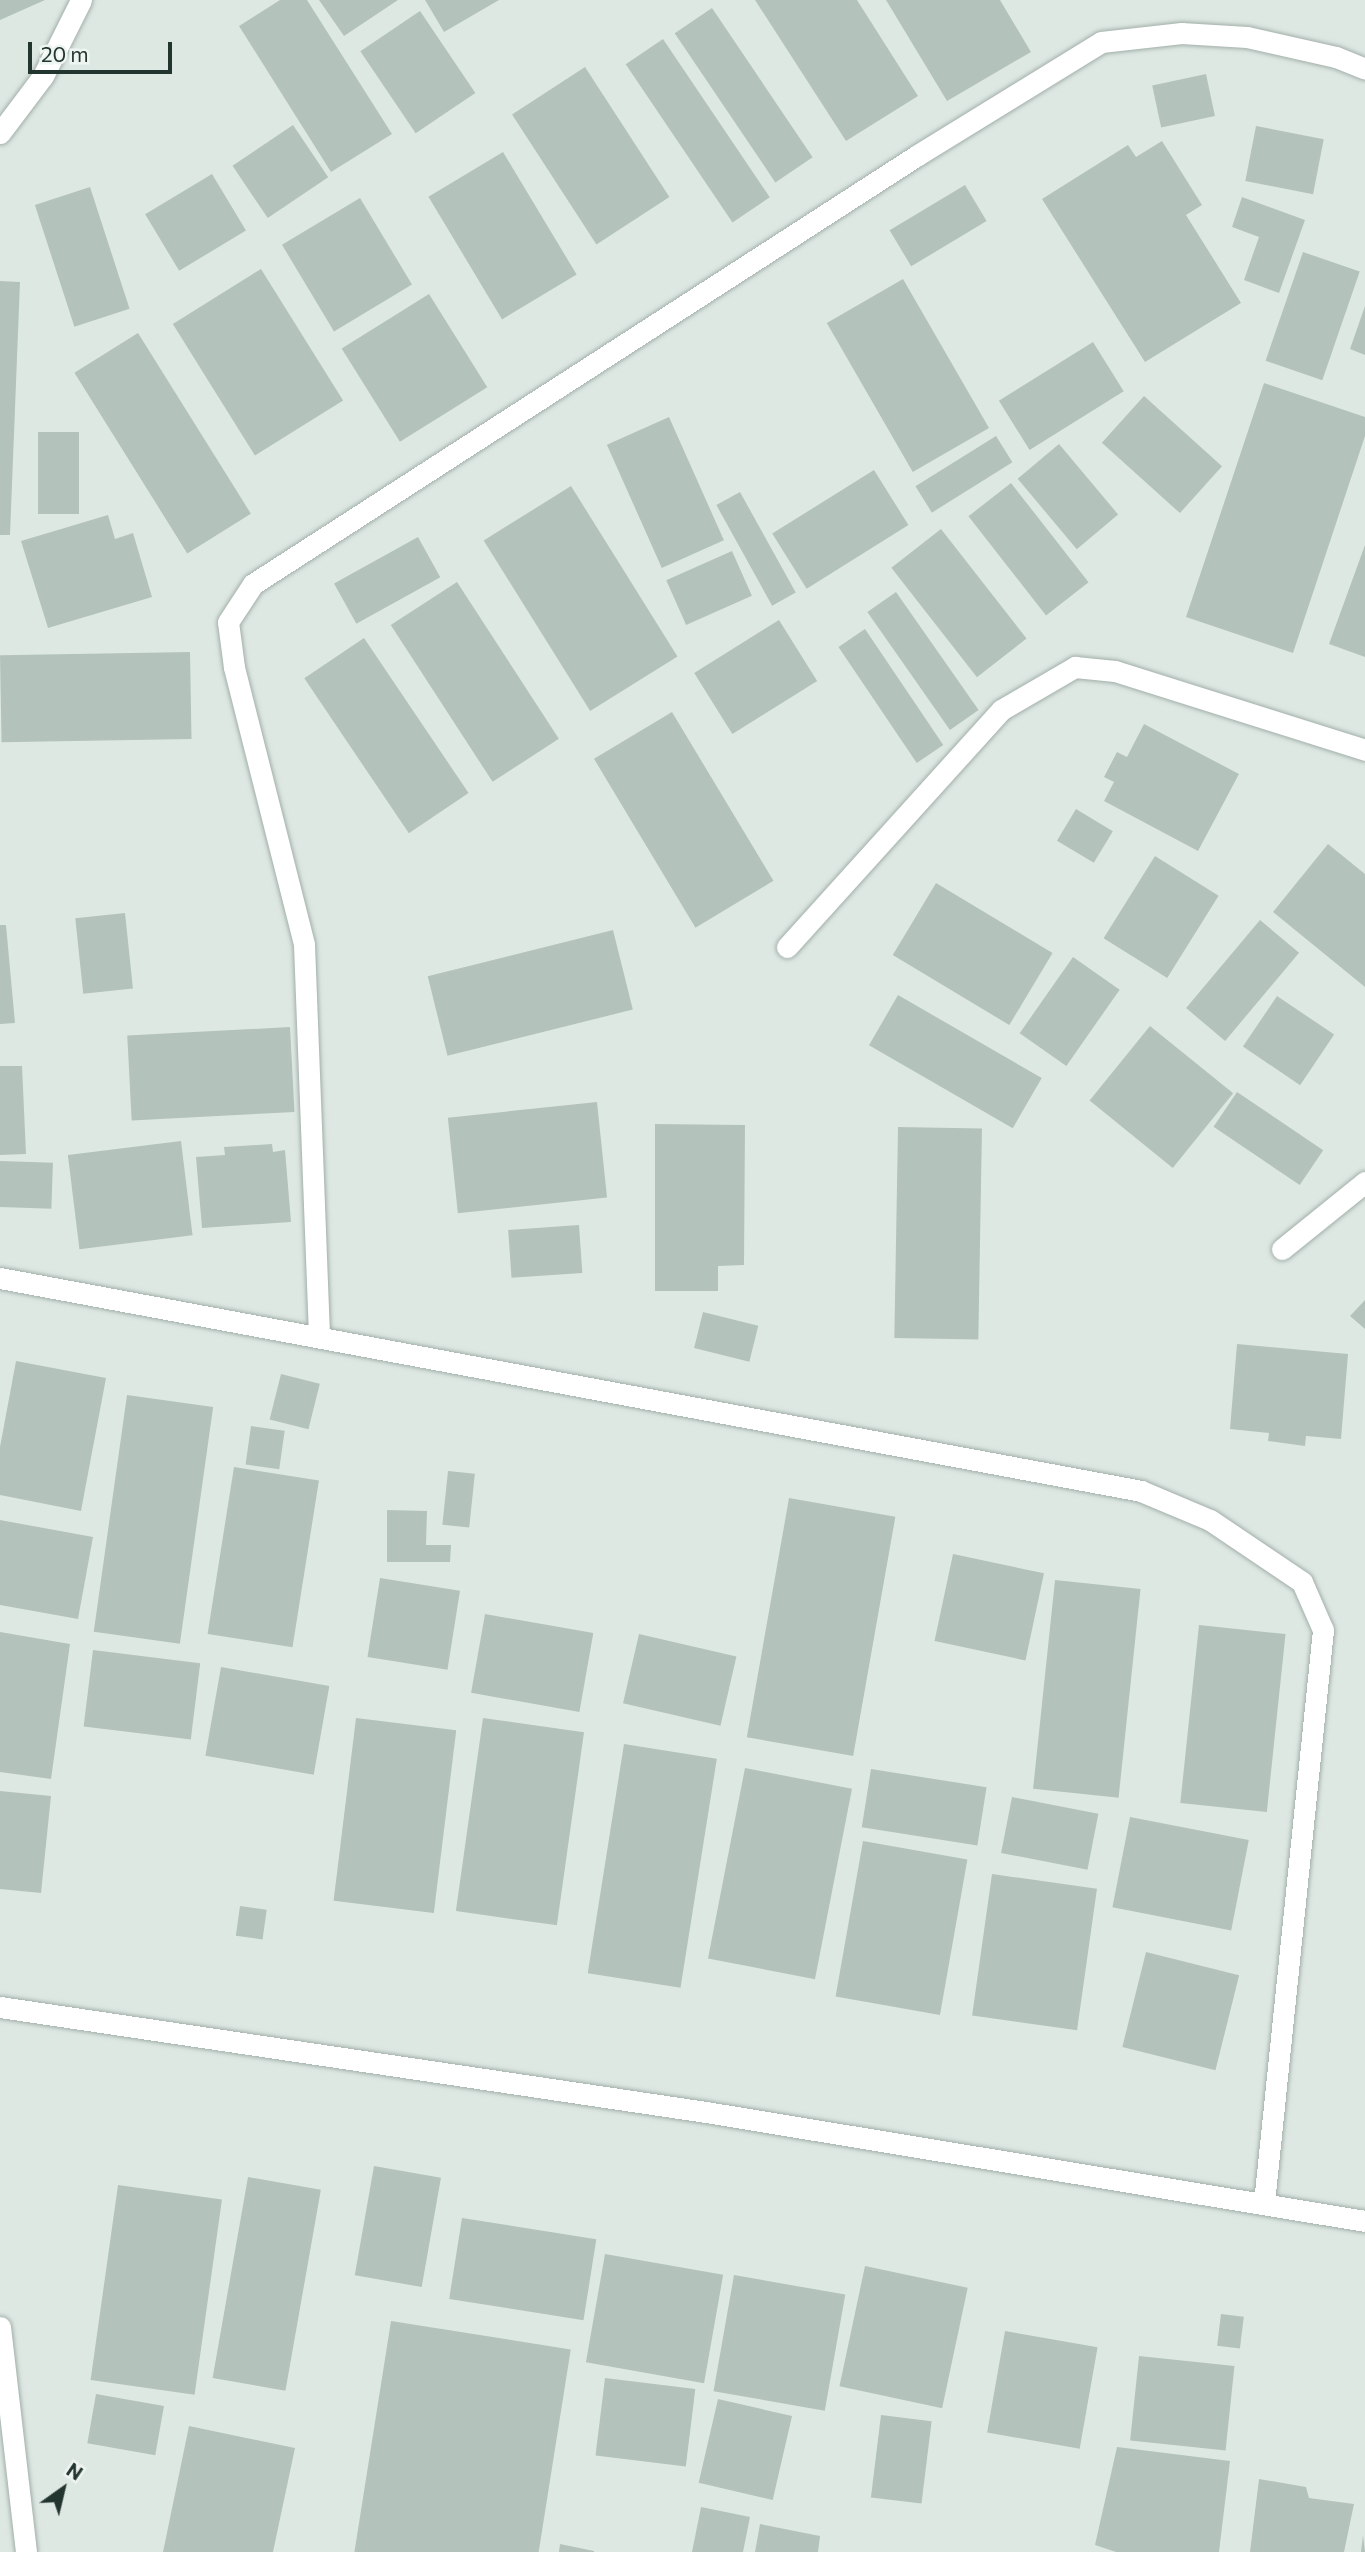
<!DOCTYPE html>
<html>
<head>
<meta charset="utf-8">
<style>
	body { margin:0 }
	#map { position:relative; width:1365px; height:2552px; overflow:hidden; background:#dee8e3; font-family:Commissioner,sans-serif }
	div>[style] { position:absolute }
	.building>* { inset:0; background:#b4c2bc; transform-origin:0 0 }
	.roads { filter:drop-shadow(0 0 2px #a2afa9) drop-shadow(0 0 2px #a2afa9) }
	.minor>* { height:21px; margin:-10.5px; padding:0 10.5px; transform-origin:10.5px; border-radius:10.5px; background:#fff }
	span { translate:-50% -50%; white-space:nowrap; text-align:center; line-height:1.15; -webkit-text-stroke:6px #eef5f1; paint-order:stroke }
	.north { position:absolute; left:28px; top:2454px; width:70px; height:70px; -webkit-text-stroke:5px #eef5f1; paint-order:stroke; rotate:34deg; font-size:19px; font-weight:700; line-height:28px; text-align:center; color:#22352f }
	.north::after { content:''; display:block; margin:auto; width:24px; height:32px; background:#22352f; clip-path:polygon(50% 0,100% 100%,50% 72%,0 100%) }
	.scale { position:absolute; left:28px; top:42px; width:144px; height:32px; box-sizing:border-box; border:4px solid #22352f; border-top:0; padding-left:9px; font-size:21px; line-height:24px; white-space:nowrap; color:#22352f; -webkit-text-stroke:5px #eef5f1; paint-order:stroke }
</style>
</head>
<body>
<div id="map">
	<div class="building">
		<div style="clip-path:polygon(0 0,45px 0,0 20px)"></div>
		<div style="clip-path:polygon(280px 0,307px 0,392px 134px,331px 172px,239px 26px)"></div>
		<div style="clip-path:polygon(319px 0,398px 0,344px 36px)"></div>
		<div style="clip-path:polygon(425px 0,499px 0,444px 32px)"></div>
		<div style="clip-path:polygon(755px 0,857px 0,918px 96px,846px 141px)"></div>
		<div style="clip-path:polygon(886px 0,1000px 0,1031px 52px,947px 101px)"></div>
		<div style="left:712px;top:8px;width:180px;height:45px;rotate:56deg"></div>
		<div style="left:420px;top:11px;width:99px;height:72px;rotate:56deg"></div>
		<div style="left:663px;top:39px;width:191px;height:45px;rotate:56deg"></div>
		<div style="left:585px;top:67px;width:155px;height:87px;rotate:57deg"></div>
		<div style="left:1206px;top:74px;width:43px;height:55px;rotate:78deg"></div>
		<div style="left:293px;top:125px;width:63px;height:73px;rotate:56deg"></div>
		<div style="left:1256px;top:126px;width:69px;height:56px;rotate:11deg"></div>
		<div style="clip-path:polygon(1162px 141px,1202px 205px,1186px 215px,1241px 303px,1145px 362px,1042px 199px,1128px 145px,1136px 157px)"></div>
		<div style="left:503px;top:152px;width:143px;height:87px;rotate:59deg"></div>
		<div style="left:212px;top:174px;width:66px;height:78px;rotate:59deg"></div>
		<div style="left:965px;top:185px;width:42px;height:88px;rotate:59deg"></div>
		<div style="left:90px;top:187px;width:128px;height:58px;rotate:72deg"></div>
		<div style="clip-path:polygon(1242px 197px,1305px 220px,1279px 293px,1244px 280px,1259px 237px,1232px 227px)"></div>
		<div style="left:360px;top:198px;width:101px;height:91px;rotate:59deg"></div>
		<div style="left:1303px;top:252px;width:60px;height:115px;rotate:19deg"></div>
		<div style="left:261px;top:269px;width:155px;height:104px;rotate:58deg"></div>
		<div style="left:903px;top:279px;width:172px;height:88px;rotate:60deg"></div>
		<div style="clip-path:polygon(0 281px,20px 282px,10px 535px,0 535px)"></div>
		<div style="left:429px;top:294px;width:110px;height:103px;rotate:58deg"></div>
		<div style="clip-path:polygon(1365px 306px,1365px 355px,1350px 349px)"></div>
		<div style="left:138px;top:333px;width:213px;height:75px;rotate:58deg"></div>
		<div style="left:1093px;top:342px;width:58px;height:111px;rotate:58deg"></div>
		<div style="clip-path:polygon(1264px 383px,1365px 417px,1365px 436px,1293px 653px,1186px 617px)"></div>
		<div style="left:1144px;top:396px;width:105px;height:63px;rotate:42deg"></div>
		<div style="left:669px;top:417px;width:135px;height:68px;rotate:66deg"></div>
		<div style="left:38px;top:432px;width:41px;height:82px"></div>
		<div style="left:996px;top:436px;width:31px;height:95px;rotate:58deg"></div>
		<div style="left:1059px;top:444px;width:92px;height:54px;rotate:50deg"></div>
		<div style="left:874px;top:470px;width:65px;height:120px;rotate:58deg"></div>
		<div style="left:1011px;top:483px;width:126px;height:54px;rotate:52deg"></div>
		<div style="left:571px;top:486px;width:201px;height:103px;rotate:58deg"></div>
		<div style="left:740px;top:492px;width:115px;height:27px;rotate:61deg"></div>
		<div style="clip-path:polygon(108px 515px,115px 539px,133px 533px,152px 597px,48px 628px,21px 541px)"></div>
		<div style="left:941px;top:529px;width:139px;height:63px;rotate:52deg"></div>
		<div style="left:418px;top:537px;width:46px;height:96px;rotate:61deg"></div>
		<div style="clip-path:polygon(1365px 545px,1365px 657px,1329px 644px)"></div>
		<div style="left:732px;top:551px;width:49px;height:72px;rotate:66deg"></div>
		<div style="left:457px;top:582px;width:187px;height:79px;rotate:57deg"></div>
		<div style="left:896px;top:592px;width:144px;height:35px;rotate:55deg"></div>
		<div style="left:779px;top:620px;width:72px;height:100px;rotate:58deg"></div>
		<div style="left:865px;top:629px;width:140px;height:32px;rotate:56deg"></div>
		<div style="left:364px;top:638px;width:187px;height:72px;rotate:56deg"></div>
		<div style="left:190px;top:652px;width:87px;height:190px;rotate:89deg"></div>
		<div style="left:672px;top:712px;width:197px;height:91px;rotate:59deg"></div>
		<div style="clip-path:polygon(1144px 724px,1239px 774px,1198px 851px,1104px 801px,1114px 782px,1104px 777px,1117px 752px,1127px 757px)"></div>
		<div style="left:1076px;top:809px;width:43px;height:37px;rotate:31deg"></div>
		<div style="clip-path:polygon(1328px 844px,1365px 874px,1365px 987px,1273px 912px)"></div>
		<div style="left:1155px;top:856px;width:75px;height:97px;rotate:32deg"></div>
		<div style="left:936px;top:883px;width:136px;height:84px;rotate:31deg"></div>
		<div style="left:125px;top:913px;width:76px;height:50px;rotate:84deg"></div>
		<div style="left:1260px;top:920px;width:51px;height:115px;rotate:40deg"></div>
		<div style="clip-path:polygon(0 925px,6px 925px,15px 1023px,0 1024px)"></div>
		<div style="left:613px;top:930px;width:82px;height:191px;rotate:76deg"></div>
		<div style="left:1073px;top:957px;width:57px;height:93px;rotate:35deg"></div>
		<div style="left:898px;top:995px;width:166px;height:58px;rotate:30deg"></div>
		<div style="left:1277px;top:996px;width:69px;height:61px;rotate:34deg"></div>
		<div style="left:1150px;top:1026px;width:107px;height:96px;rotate:39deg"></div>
		<div style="left:290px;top:1027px;width:85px;height:163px;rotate:87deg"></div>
		<div style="clip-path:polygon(0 1066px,22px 1066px,26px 1154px,0 1155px)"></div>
		<div style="left:1237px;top:1092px;width:104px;height:42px;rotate:34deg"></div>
		<div style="left:597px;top:1102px;width:96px;height:150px;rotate:84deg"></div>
		<div style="clip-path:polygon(655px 1124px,745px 1125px,744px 1265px,718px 1266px,718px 1291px,655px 1291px)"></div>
		<div style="left:898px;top:1127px;width:84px;height:211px;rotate:1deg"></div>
		<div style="left:181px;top:1141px;width:95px;height:114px;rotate:83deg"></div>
		<div style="clip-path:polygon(272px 1144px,273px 1152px,285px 1150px,291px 1222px,202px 1228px,196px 1157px,225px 1155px,224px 1147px)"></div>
		<div style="left:0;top:1161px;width:53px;height:46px;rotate:2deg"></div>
		<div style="left:579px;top:1225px;width:48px;height:71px;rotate:86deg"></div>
		<div style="clip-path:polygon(1365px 1300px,1365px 1329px,1350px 1316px)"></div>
		<div style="left:703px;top:1312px;width:57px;height:37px;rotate:14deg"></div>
		<div style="clip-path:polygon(1237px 1344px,1348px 1354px,1341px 1439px,1306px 1436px,1305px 1446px,1268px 1441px,1269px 1433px,1230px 1429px)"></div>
		<div style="clip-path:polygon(16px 1361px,106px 1378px,81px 1511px,0 1495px,0 1447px)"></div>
		<div style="left:281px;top:1374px;width:40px;height:47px;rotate:14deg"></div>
		<div style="left:127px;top:1395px;width:87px;height:239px;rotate:8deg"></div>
		<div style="left:251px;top:1426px;width:34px;height:39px;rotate:8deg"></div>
		<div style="left:234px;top:1467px;width:86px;height:169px;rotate:9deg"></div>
		<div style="left:448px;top:1471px;width:27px;height:54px;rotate:6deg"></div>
		<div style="left:789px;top:1498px;width:108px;height:243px;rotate:10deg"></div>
		<div style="clip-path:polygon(387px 1510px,427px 1511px,426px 1545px,451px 1545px,450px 1562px,387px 1562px)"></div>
		<div style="clip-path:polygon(0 1520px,93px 1537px,78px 1619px,0 1605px)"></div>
		<div style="left:953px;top:1554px;width:93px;height:89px;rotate:12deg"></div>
		<div style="left:380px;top:1578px;width:81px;height:80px;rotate:9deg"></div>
		<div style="left:1055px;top:1580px;width:86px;height:210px;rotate:6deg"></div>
		<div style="left:485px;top:1614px;width:110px;height:80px;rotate:10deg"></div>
		<div style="left:1199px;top:1625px;width:87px;height:179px;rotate:6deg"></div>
		<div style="clip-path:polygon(0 1632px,70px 1644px,51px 1779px,0 1772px)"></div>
		<div style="left:639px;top:1634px;width:100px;height:71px;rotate:13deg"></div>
		<div style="left:93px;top:1650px;width:108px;height:77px;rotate:7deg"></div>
		<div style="left:221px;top:1667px;width:110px;height:90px;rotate:10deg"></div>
		<div style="left:356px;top:1718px;width:101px;height:184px;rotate:7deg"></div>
		<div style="left:483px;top:1718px;width:102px;height:195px;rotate:8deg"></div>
		<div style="left:624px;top:1744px;width:94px;height:232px;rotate:9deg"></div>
		<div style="left:745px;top:1768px;width:109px;height:194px;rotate:11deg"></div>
		<div style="left:871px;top:1769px;width:117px;height:59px;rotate:9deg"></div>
		<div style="clip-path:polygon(0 1791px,51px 1796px,41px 1893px,0 1889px)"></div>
		<div style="left:1012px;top:1797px;width:88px;height:57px;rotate:11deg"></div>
		<div style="left:1130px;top:1817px;width:121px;height:92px;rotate:11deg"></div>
		<div style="left:863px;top:1841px;width:106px;height:158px;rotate:10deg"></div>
		<div style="left:992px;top:1874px;width:106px;height:143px;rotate:8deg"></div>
		<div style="left:240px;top:1906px;width:27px;height:30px;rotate:8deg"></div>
		<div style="left:1146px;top:1952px;width:96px;height:98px;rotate:14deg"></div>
		<div style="left:374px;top:2166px;width:68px;height:111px;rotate:10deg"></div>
		<div style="left:248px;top:2177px;width:74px;height:204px;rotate:10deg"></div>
		<div style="left:118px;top:2185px;width:105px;height:197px;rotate:8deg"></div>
		<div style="left:462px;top:2218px;width:136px;height:82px;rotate:9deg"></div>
		<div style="left:605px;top:2254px;width:120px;height:110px;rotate:10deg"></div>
		<div style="left:865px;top:2266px;width:105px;height:123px;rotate:12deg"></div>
		<div style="left:734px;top:2275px;width:113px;height:118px;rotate:10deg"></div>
		<div style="left:1221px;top:2314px;width:23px;height:32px;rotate:7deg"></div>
		<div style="left:391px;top:2321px;width:182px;height:234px;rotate:9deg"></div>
		<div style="left:1005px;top:2331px;width:94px;height:103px;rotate:10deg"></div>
		<div style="left:1139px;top:2356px;width:96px;height:85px;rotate:6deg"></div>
		<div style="left:605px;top:2378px;width:91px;height:78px;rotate:7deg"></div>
		<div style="left:96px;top:2394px;width:69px;height:50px;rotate:10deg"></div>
		<div style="left:718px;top:2399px;width:76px;height:86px;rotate:13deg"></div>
		<div style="left:881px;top:2415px;width:51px;height:83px;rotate:7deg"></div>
		<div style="clip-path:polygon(189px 2426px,295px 2448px,273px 2552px,163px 2552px)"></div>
		<div style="clip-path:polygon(1117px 2447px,1230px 2461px,1219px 2552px,1116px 2552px,1095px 2545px)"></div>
		<div style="clip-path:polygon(1259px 2479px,1306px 2487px,1309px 2498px,1354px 2504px,1344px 2552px,1250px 2552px)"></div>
		<div style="clip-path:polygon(701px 2507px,750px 2517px,743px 2552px,692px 2552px)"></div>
		<div style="clip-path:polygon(760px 2524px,820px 2536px,818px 2552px,755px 2552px)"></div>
		<div style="clip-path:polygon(1363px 2535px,1365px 2552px,1361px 2552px)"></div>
		<div style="clip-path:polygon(560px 2544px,594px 2551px,594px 2552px,559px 2552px)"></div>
	</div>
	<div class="roads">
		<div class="minor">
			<div style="left:0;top:133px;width:71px;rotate:-53deg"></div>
			<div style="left:43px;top:76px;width:85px;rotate:-63.4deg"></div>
			<div style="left:787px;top:947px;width:319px;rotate:-47.9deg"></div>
			<div style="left:1001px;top:710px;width:86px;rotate:-30.2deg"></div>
			<div style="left:1075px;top:667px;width:40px;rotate:5.7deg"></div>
			<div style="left:1115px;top:671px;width:262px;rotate:17.5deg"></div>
			<div style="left:1282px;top:1249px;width:107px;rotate:-38.9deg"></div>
			<div style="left:0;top:1278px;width:1161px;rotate:10.57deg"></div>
			<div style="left:1141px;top:1491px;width:75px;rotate:22.8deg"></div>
			<div style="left:1210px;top:1520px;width:111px;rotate:34deg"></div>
			<div style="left:1302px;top:1582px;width:52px;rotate:66.4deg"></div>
			<div style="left:1323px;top:1630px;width:576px;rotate:95.88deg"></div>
			<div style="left:319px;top:1335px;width:391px;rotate:-92.2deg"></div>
			<div style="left:304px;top:944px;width:286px;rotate:-104.2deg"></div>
			<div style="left:234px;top:667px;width:45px;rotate:-97.6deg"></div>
			<div style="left:228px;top:622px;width:45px;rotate:-56.7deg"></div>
			<div style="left:253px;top:584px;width:789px;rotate:-32.84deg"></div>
			<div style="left:916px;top:156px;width:217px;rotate:-31.6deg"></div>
			<div style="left:1101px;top:42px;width:81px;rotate:-6.4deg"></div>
			<div style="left:1181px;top:33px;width:66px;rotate:3.5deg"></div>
			<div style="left:1247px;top:37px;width:91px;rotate:12.7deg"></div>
			<div style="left:1336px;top:57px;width:31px;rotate:22deg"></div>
			<div style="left:0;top:2007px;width:714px;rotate:8.46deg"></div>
			<div style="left:706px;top:2112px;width:668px;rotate:9.39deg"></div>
			<div style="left:0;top:2327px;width:226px;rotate:83.4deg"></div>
		</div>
	</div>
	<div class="north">N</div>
	<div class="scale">20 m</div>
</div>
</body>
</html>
